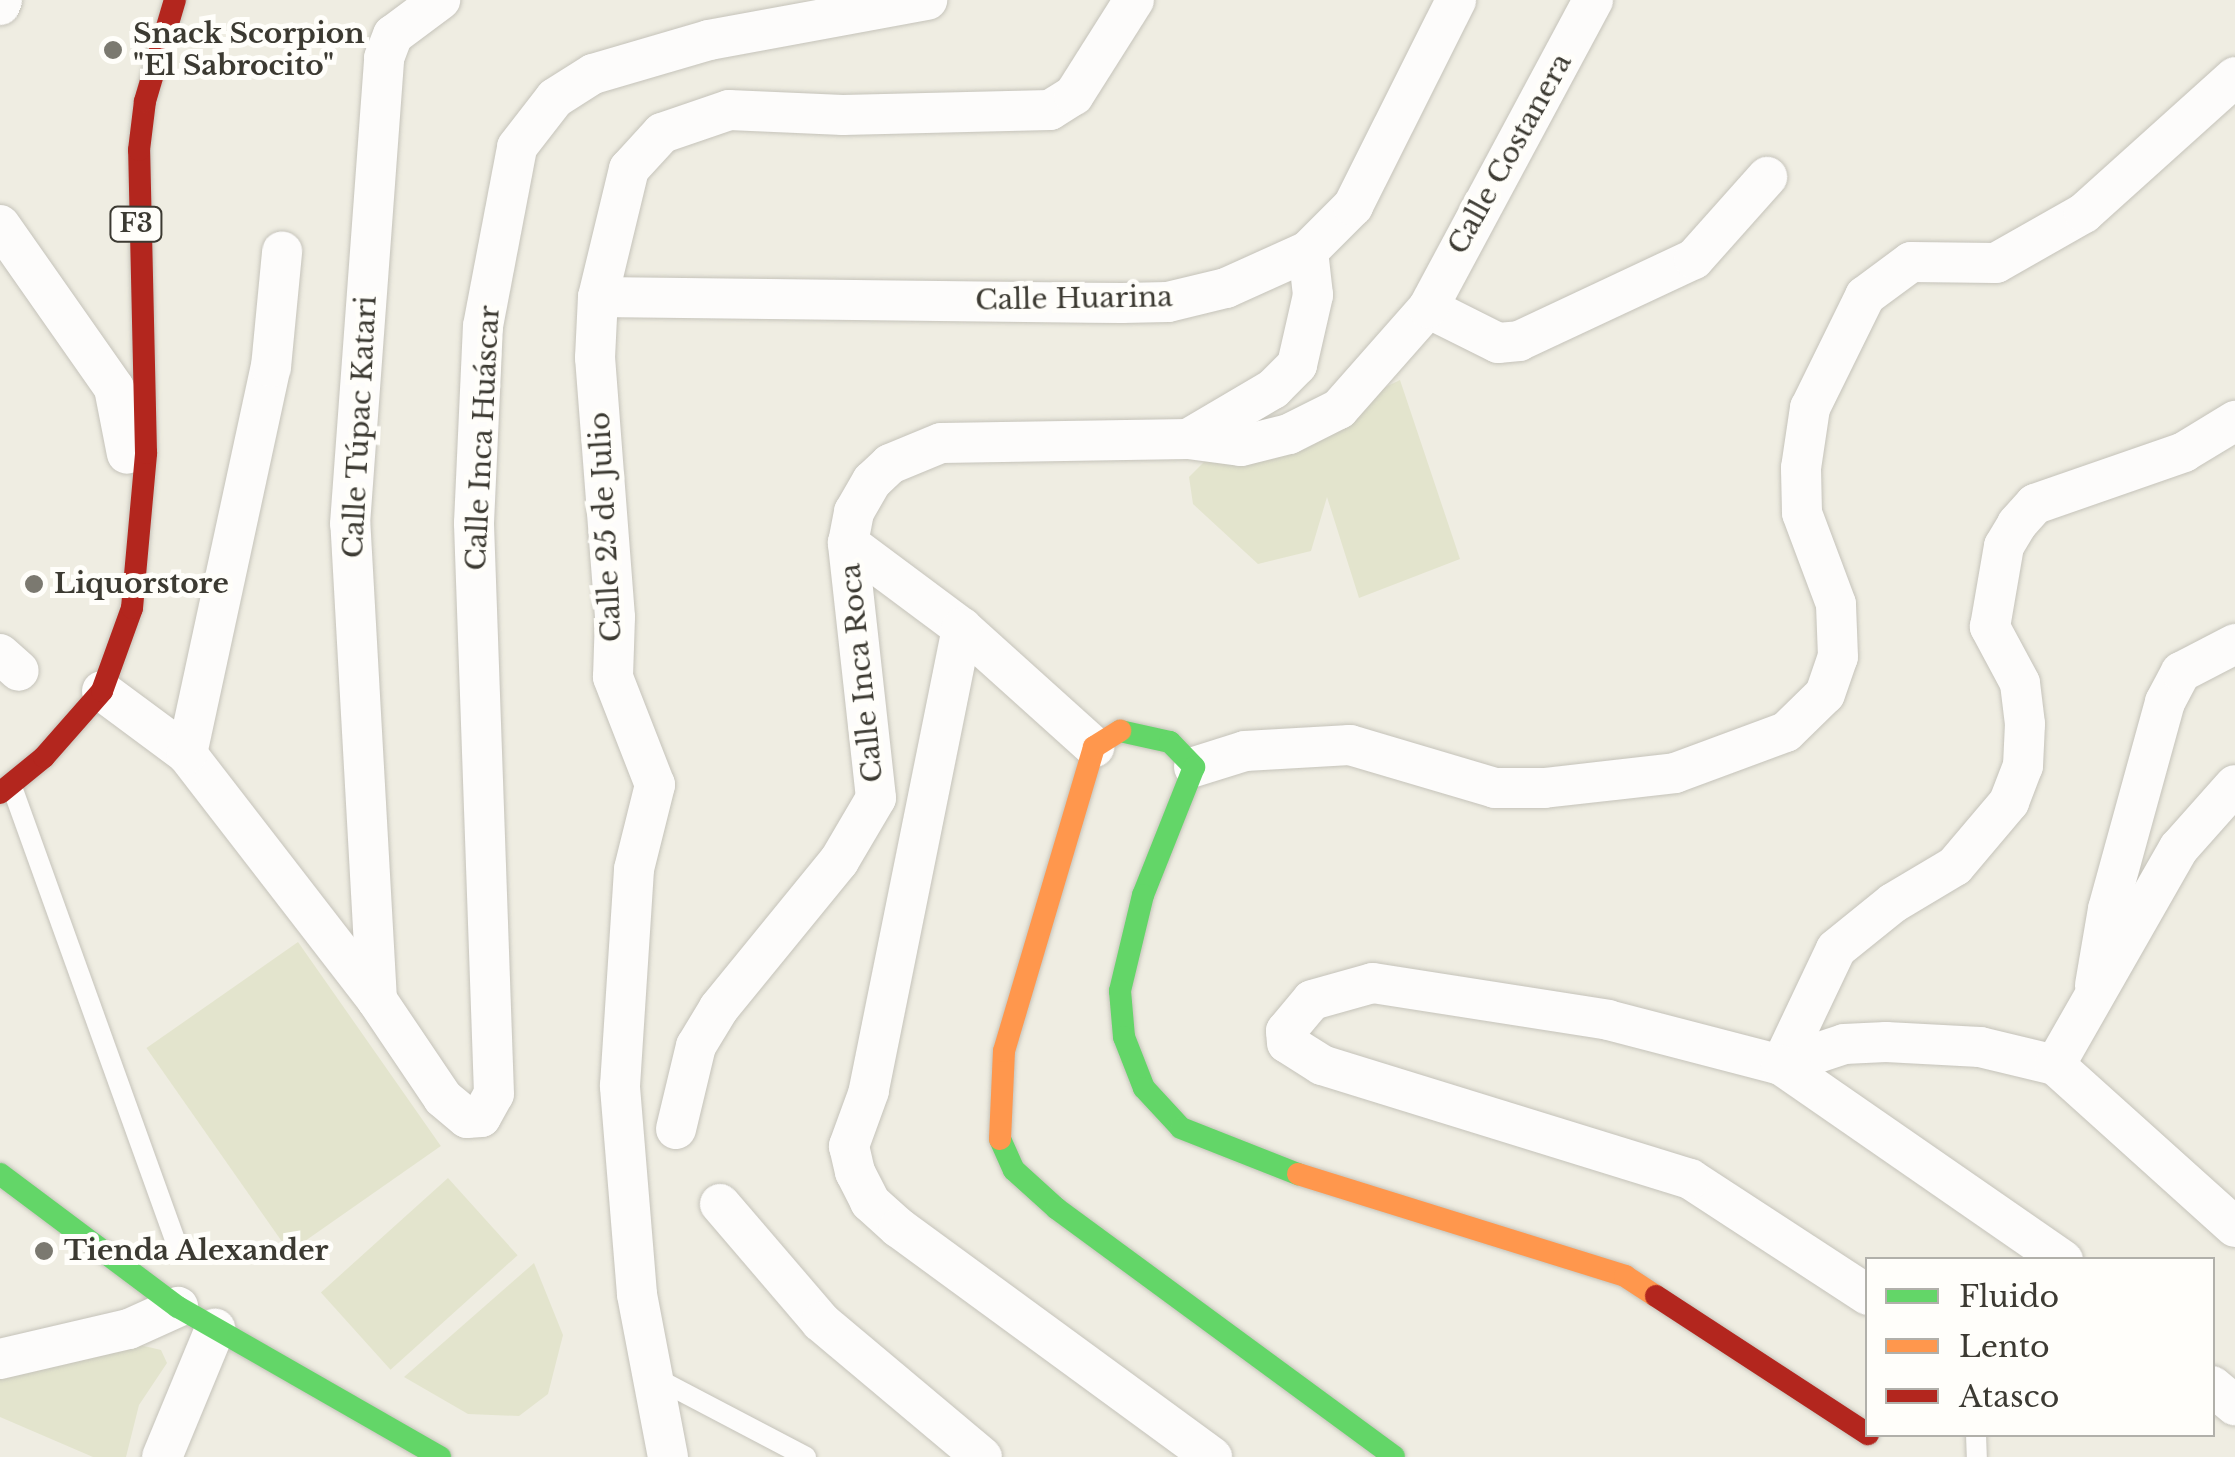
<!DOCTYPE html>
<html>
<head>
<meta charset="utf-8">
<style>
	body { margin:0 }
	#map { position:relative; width:2235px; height:1457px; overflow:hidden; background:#efede2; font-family:"Libre Baskerville",serif }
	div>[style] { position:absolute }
	.green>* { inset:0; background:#e3e4cd; transform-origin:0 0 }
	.roads { filter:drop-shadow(0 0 2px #c5c3ba) drop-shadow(0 0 2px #c5c3ba) }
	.lane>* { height:20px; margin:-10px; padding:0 10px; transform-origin:10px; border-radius:10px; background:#fdfcfb }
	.street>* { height:40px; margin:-20px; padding:0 20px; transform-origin:20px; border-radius:20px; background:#fdfcfb }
	.fast>* { height:22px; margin:-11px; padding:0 11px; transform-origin:11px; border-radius:11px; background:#63d668 }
	.slow>* { height:22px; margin:-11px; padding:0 11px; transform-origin:11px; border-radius:11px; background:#ff974d }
	.jam>* { height:22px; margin:-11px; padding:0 11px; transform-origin:11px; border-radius:11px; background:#b3261e }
	.dots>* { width:28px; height:28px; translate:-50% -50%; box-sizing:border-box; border:5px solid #fffefa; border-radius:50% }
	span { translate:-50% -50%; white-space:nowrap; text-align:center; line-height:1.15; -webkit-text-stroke:10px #fffefa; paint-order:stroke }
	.shield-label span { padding:2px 8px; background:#fffefa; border:2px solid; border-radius:8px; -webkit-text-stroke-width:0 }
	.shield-label { font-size:25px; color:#3c3a32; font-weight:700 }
	.poi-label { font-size:28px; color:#3c3a32; font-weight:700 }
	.left { translate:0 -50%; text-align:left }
	.street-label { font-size:28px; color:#3c3a32 }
	.legend { position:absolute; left:1865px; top:1257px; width:350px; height:180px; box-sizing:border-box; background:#fffefa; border:2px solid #b1b0aa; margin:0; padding:12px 18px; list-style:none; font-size:30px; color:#3c3a32 }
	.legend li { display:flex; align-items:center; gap:20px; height:50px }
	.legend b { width:50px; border:2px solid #b1b0aa }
</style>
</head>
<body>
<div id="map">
	<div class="green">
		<div style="clip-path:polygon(1400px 380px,1460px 559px,1359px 598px,1327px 497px,1311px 551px,1258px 564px,1193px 504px,1189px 477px,1207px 459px,1300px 429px)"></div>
		<div style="left:298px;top:942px;width:249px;height:185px;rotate:55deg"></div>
		<div style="left:448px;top:1178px;width:104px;height:171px;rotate:48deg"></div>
		<div style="clip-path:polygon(534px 1263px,563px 1335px,548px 1394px,519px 1416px,468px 1414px,404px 1377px)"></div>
		<div style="clip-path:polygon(140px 1345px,161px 1350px,167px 1363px,139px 1405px,126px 1457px,93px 1457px,0 1417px,0 1374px)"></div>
	</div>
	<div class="roads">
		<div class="lane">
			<div style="left:12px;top:787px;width:492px;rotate:70.2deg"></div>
			<div style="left:652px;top:1376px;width:174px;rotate:27.7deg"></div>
			<div style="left:1976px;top:1434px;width:23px;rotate:88deg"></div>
		</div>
		<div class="street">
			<div style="left:0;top:5px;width:5px;rotate:-68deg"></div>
			<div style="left:0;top:225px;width:199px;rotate:55deg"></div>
			<div style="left:114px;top:388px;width:67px;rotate:78.9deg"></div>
			<div style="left:598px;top:297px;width:524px;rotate:0.66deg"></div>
			<div style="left:1122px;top:303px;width:46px;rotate:-1.2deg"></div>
			<div style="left:1168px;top:302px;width:60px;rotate:-13.6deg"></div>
			<div style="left:1226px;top:288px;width:90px;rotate:-24.3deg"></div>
			<div style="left:1308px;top:251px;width:64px;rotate:-45deg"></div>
			<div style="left:1353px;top:206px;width:230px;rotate:-63.4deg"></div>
			<div style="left:1428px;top:308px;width:78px;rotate:26.6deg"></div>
			<div style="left:1498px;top:343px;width:21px;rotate:-5deg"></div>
			<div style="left:1519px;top:341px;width:193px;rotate:-25.1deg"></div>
			<div style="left:1694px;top:259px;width:110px;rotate:-48.3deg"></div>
			<div style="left:1188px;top:439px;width:99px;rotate:-30.5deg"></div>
			<div style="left:1273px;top:389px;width:34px;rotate:-45deg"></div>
			<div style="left:1297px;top:365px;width:72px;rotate:-77.1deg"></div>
			<div style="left:1313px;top:295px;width:44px;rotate:-96.5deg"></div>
			<div style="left:848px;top:543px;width:142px;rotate:36.7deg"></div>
			<div style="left:962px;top:628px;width:178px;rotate:42deg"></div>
			<div style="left:962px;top:628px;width:472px;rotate:101.4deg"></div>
			<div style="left:869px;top:1091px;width:59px;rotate:110deg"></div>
			<div style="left:849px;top:1146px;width:27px;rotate:77deg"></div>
			<div style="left:855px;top:1172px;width:34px;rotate:63deg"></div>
			<div style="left:870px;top:1202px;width:39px;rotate:42deg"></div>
			<div style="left:899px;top:1228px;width:388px;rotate:36.2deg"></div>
			<div style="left:0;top:654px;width:25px;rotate:42deg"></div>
			<div style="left:102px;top:691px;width:106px;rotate:36.5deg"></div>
			<div style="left:187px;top:754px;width:311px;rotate:52.3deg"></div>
			<div style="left:377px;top:1000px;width:118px;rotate:56deg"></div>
			<div style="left:443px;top:1098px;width:31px;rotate:40deg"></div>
			<div style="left:467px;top:1118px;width:14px;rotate:-4deg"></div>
			<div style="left:481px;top:1117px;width:26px;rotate:-61deg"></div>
			<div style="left:494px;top:1094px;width:571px;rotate:-92.01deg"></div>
			<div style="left:474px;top:523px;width:197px;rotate:-87.4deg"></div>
			<div style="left:483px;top:326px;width:182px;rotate:-79.2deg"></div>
			<div style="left:517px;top:147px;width:62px;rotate:-52.2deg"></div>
			<div style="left:555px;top:98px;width:45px;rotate:-32.3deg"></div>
			<div style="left:593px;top:74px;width:121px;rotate:-16.3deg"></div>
			<div style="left:709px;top:40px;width:222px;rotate:-10.4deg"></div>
			<div style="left:187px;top:754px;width:396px;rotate:-77.8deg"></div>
			<div style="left:271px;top:367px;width:116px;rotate:-84.5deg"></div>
			<div style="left:1194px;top:767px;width:53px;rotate:-17.4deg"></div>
			<div style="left:1245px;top:751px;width:105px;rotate:-3.3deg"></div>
			<div style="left:1350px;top:745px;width:151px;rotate:16.5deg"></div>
			<div style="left:1495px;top:788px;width:49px"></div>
			<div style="left:1544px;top:788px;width:132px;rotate:-6.5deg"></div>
			<div style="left:1675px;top:773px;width:118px;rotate:-20.3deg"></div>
			<div style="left:1786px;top:732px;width:54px;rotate:-44.3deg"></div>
			<div style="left:1825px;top:694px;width:39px;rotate:-71deg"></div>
			<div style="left:1838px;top:657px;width:53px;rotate:-92.2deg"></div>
			<div style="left:1836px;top:604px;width:97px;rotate:-110.5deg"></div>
			<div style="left:1802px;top:513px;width:45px;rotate:-91.3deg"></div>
			<div style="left:1801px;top:468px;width:61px;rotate:-81.5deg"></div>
			<div style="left:1810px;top:408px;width:125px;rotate:-63.8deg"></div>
			<div style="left:1865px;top:296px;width:57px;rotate:-36.5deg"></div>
			<div style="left:1911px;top:262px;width:85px;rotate:0.7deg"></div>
			<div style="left:1996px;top:263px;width:101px;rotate:-29.6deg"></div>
			<div style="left:2084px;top:213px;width:203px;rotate:-42deg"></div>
			<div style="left:2095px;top:985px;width:77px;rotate:-80.3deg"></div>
			<div style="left:2108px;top:909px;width:215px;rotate:-74.6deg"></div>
			<div style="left:2165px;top:702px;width:34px;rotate:-62deg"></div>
			<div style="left:2181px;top:672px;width:61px;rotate:-27.4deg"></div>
			<div style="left:377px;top:1000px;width:477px;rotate:-93.2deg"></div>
			<div style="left:350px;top:524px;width:467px;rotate:-85.8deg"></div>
			<div style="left:384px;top:58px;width:25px;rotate:-69deg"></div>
			<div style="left:393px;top:35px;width:59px;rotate:-36.7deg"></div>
			<div style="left:1781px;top:1065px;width:128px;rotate:-64.6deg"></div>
			<div style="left:1836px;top:949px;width:73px;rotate:-38.9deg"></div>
			<div style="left:1893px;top:903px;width:72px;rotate:-30.8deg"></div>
			<div style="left:1955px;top:866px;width:84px;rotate:-49.8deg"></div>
			<div style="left:2009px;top:802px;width:39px;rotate:-69deg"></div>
			<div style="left:2023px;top:766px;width:42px;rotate:-87.3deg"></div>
			<div style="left:2025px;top:724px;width:41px;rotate:-97deg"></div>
			<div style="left:2020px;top:683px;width:64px;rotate:-118.2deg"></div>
			<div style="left:1990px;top:627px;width:82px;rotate:-80.2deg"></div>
			<div style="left:2004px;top:546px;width:26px;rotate:-59deg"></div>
			<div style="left:2017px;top:524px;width:27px;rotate:-48deg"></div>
			<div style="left:2035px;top:504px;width:158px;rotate:-19.2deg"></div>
			<div style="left:2184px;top:452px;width:60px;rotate:-31.3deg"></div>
			<div style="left:1781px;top:1065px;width:66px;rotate:-18.4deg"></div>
			<div style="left:1844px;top:1044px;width:42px;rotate:-2.7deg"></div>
			<div style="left:1886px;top:1042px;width:94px;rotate:3deg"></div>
			<div style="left:1980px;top:1047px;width:77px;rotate:13.5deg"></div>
			<div style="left:2055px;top:1065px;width:242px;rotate:42deg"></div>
			<div style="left:2055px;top:1065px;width:250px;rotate:-60.3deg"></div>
			<div style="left:2179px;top:848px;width:84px;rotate:-48.4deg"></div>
			<div style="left:676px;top:1129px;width:85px;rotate:-76.5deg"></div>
			<div style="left:696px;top:1046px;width:44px;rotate:-58.8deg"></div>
			<div style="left:719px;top:1008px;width:190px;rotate:-50.8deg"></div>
			<div style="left:839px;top:861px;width:73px;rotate:-59.6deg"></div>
			<div style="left:876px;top:798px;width:257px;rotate:-96.3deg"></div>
			<div style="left:848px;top:543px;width:32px;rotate:-79deg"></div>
			<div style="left:854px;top:512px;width:36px;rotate:-60deg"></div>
			<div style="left:872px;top:481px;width:25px;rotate:-43deg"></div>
			<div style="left:890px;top:464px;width:55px;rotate:-22.4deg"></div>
			<div style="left:941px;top:443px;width:247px;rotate:-0.9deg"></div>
			<div style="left:1188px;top:439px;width:53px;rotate:7.5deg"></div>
			<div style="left:1241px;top:446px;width:49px;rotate:-14deg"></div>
			<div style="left:1289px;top:434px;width:56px;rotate:-26.6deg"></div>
			<div style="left:1339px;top:409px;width:135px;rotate:-48.6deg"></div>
			<div style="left:1428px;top:308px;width:349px;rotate:-61.8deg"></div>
			<div style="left:720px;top:1204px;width:155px;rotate:49.4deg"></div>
			<div style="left:821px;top:1322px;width:210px;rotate:40deg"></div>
			<div style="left:1868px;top:1295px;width:212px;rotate:-146.9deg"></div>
			<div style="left:1690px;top:1179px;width:385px;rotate:-162.8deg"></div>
			<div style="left:1322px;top:1065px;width:41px;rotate:-147.8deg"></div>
			<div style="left:1287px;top:1043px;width:12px;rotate:-95deg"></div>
			<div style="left:1286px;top:1031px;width:40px;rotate:-50deg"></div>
			<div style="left:1312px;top:1000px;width:63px;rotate:-15.6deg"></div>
			<div style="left:1373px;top:983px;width:238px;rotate:8.9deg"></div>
			<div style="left:1608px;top:1020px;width:179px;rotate:14.6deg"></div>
			<div style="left:1781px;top:1065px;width:343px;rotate:34.7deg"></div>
			<div style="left:0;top:1359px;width:132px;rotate:-13.1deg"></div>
			<div style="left:129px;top:1329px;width:54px;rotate:-24.2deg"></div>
			<div style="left:2212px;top:1386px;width:30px;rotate:40deg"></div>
			<div style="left:162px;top:1457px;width:139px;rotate:-67.5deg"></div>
			<div style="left:668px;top:1457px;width:166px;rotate:-100.8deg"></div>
			<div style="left:637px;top:1294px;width:209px;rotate:-94.7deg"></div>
			<div style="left:620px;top:1086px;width:217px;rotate:-86.3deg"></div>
			<div style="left:634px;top:869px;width:87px;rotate:-76deg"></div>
			<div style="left:655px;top:785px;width:116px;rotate:-111.3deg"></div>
			<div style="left:613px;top:677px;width:60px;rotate:-88.1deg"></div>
			<div style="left:615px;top:617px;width:260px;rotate:-94.4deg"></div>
			<div style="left:595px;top:358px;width:61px;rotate:-87.2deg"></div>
			<div style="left:598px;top:297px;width:132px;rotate:-76.4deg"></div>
			<div style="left:629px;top:169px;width:49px;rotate:-47.5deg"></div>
			<div style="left:662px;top:133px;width:71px;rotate:-18.9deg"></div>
			<div style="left:729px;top:110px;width:114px;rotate:2.5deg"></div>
			<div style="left:843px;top:115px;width:207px;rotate:-1.4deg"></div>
			<div style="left:1050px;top:110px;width:28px;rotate:-32deg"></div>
			<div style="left:1074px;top:95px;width:112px;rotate:-57.7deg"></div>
		</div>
		<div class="fast">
			<div style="left:1120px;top:731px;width:51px;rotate:12.4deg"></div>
			<div style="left:1170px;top:742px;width:35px;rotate:46deg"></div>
			<div style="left:1194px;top:767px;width:138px;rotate:111.7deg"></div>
			<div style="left:1143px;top:895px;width:99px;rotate:103.5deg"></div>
			<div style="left:1120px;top:991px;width:46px;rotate:85deg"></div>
			<div style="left:1124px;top:1037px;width:55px;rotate:68.6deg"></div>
			<div style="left:1144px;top:1088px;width:54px;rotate:47.2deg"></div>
			<div style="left:1181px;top:1128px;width:126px;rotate:21.5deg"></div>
			<div style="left:1000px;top:1139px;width:34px;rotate:66deg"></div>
			<div style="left:1014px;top:1170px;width:58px;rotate:42.2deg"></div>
			<div style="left:1057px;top:1209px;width:418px;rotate:36.3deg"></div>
			<div style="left:0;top:1174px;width:222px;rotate:36.8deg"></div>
			<div style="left:178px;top:1307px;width:302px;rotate:29.8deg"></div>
		</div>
		<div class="slow">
			<div style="left:1000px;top:1139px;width:88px;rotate:-87.4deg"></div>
			<div style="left:1004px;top:1051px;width:317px;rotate:-73.5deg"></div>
			<div style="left:1094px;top:747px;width:31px;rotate:-32deg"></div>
			<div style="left:1298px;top:1174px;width:343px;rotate:17.3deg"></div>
			<div style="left:1625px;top:1276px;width:37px;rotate:33deg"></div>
		</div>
		<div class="jam">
			<div style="left:0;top:793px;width:57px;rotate:-39.3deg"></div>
			<div style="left:44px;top:757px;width:88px;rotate:-48.7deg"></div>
			<div style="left:102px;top:691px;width:88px;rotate:-70.1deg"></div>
			<div style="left:132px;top:608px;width:156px;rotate:-84.8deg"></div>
			<div style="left:146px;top:453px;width:303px;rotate:-91.3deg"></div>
			<div style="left:139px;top:150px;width:49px;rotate:-83deg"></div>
			<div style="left:145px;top:101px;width:105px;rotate:-73.5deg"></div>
			<div style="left:1656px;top:1296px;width:253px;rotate:33.1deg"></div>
		</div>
	</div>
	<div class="dots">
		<div style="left:113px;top:50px;background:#7b7970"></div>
		<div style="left:34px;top:584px;background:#7b7970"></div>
		<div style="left:44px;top:1251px;background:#7b7970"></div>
	</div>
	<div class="shield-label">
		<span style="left:136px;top:224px">F3</span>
	</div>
	<div class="poi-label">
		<span class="left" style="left:133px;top:50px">Snack Scorpion<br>"El Sabrocito"</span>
		<span class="left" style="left:54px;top:584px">Liquorstore</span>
		<span class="left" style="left:64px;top:1251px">Tienda Alexander</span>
	</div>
	<div class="street-label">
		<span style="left:1510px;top:154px;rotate:-61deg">Calle Costanera</span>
		<span style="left:1074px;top:299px;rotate:-1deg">Calle Huarina</span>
		<span style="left:360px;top:427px;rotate:-87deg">Calle Túpac Katari</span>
		<span style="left:483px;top:438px;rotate:-87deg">Calle Inca Huáscar</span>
		<span style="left:606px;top:527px;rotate:-93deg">Calle 25 de Julio</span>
		<span style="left:862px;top:673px;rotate:-96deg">Calle Inca Roca</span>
	</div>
	<ul class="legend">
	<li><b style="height:12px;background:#63d668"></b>Fluido</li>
	<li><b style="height:12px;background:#ff974d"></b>Lento</li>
	<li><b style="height:12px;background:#b3261e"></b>Atasco</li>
	</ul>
</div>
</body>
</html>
